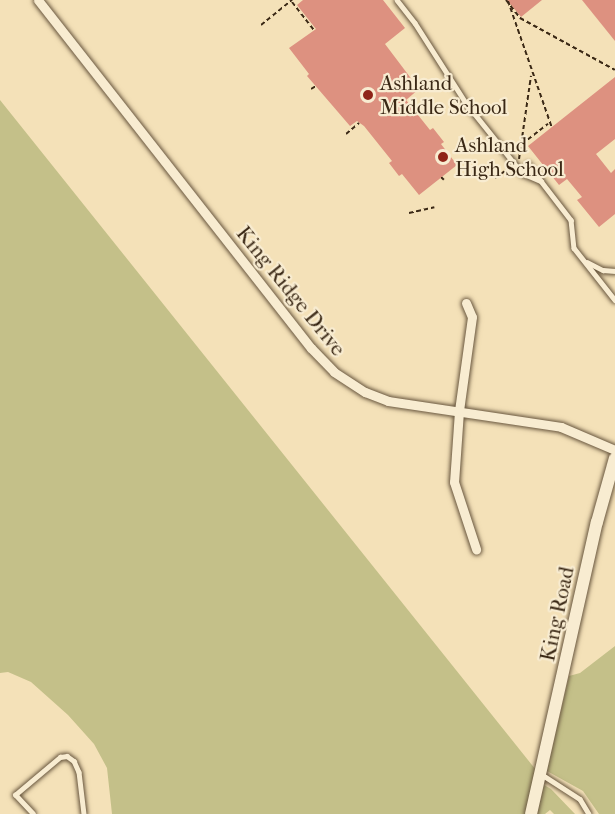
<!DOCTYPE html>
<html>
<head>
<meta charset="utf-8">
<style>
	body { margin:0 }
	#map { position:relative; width:615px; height:814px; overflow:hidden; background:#f4e1b8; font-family:"IM FELL French Canon",serif }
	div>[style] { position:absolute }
	.green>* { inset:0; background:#c4c089 }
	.building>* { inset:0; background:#dd9180 }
	.path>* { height:2px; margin-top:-1px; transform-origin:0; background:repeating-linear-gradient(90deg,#3a2815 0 4.5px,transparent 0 7.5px) }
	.roads { filter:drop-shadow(0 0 2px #68563e) drop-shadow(0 0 2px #68563e) }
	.service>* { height:4.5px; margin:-2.25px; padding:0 2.25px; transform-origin:2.25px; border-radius:2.25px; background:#f8ecd1 }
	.minor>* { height:9px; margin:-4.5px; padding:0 4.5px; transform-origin:4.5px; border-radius:4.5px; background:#f8ecd1 }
	.tertiary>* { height:12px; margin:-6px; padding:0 6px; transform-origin:6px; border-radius:6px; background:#f8ecd1 }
	.dots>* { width:16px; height:16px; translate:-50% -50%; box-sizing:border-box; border:3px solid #f8ecd1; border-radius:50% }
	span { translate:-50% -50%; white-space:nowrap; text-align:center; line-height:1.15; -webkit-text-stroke:4.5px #f8ecd1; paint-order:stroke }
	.poi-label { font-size:21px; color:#3a2815 }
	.left { translate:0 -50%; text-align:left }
	.street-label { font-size:21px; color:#3a2815 }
</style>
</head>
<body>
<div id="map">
	<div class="green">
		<div style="clip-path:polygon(0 100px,536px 770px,526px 814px,112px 814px,107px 768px,94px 744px,68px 715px,31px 682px,8px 672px,0 673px)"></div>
		<div style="clip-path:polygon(615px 646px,615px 814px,599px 814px,583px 791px,547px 771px,569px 676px,580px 673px)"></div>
		<div style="clip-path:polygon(544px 785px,551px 789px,575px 814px,554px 814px,550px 810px,545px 814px,537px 814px)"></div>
	</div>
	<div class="building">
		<div style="clip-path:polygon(303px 0,383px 0,405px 28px,385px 44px,419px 89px,406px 100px,430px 130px,433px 128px,444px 142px,441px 144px,457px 165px,419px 195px,402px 174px,399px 176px,389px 163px,392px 161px,364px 126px,357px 121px,350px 126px,307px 76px,309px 74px,289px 48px,316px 29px,297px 5px)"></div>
		<div style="clip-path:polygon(507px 0,542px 0,521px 17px)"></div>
		<div style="clip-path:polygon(582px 0,615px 0,615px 41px)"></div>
		<div style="clip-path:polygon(615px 77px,615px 139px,596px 154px,611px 173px,615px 169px,615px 214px,599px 227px,577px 200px,582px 197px,567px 179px,559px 185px,528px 146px)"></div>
	</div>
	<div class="path">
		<div style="left:506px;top:0;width:23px;rotate:52deg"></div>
		<div style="left:520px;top:18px;width:108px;rotate:28.7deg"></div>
		<div style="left:508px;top:1px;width:134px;rotate:70.9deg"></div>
		<div style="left:292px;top:2px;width:36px;rotate:52deg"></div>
		<div style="left:261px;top:25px;width:40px;rotate:-39deg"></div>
		<div style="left:311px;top:89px;width:6px;rotate:-31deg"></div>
		<div style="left:346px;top:134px;width:17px;rotate:-40deg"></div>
		<div style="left:522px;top:144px;width:33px;rotate:-38deg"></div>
		<div style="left:519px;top:159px;width:84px;rotate:-81.8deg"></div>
		<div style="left:441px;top:177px;width:4px;rotate:45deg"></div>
		<div style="left:495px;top:178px;width:16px;rotate:-35deg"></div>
		<div style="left:409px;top:213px;width:26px;rotate:-13deg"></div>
	</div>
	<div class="roads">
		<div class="service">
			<div style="left:397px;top:0;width:29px;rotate:52deg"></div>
			<div style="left:415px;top:23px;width:95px;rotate:57.5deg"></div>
			<div style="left:466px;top:103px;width:90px;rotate:51.3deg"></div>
			<div style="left:522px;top:173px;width:21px;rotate:23deg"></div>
			<div style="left:528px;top:164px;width:71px;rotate:52.5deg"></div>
			<div style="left:571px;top:220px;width:28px;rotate:84deg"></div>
			<div style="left:574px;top:248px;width:66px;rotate:51.7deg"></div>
			<div style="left:587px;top:262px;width:18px;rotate:27deg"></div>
			<div style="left:603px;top:270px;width:12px;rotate:5deg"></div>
			<div style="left:541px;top:774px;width:46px;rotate:32.7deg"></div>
			<div style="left:580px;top:799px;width:17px;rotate:59deg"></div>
			<div style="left:33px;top:814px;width:26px;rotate:-133deg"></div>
			<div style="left:15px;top:795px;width:59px;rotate:-40.2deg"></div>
			<div style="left:60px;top:757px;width:7px;rotate:-8deg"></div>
			<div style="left:67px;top:756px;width:9px;rotate:36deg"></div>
			<div style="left:74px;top:761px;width:12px;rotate:66deg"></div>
			<div style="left:79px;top:772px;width:42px;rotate:83.2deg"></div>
		</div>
		<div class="minor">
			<div style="left:38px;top:0;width:442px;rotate:51.9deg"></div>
			<div style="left:311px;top:348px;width:33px;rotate:46deg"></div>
			<div style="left:334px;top:372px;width:37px;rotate:33deg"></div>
			<div style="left:365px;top:392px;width:25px;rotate:21deg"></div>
			<div style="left:388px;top:401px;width:175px;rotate:8.5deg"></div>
			<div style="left:561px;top:427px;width:59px;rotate:23.1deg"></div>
			<div style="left:466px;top:303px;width:15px;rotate:67deg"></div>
			<div style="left:472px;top:317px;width:95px;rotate:97.9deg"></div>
			<div style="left:459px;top:411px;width:71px;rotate:94deg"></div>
			<div style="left:454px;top:482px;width:71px;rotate:71.8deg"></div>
		</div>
		<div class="tertiary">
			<div style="left:531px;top:814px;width:299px;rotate:-77.3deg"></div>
			<div style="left:597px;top:522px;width:66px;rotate:-74.3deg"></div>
		</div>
	</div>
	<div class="dots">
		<div style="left:368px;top:95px;background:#8f2418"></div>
		<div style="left:443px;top:157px;background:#8f2418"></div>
	</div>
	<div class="poi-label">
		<span class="left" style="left:380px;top:95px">Ashland<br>Middle School</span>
		<span class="left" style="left:455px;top:157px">Ashland<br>High School</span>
	</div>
	<div class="street-label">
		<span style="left:291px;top:291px;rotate:51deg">King Ridge Drive</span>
		<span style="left:557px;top:614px;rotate:-78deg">King Road</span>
	</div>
</div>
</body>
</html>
